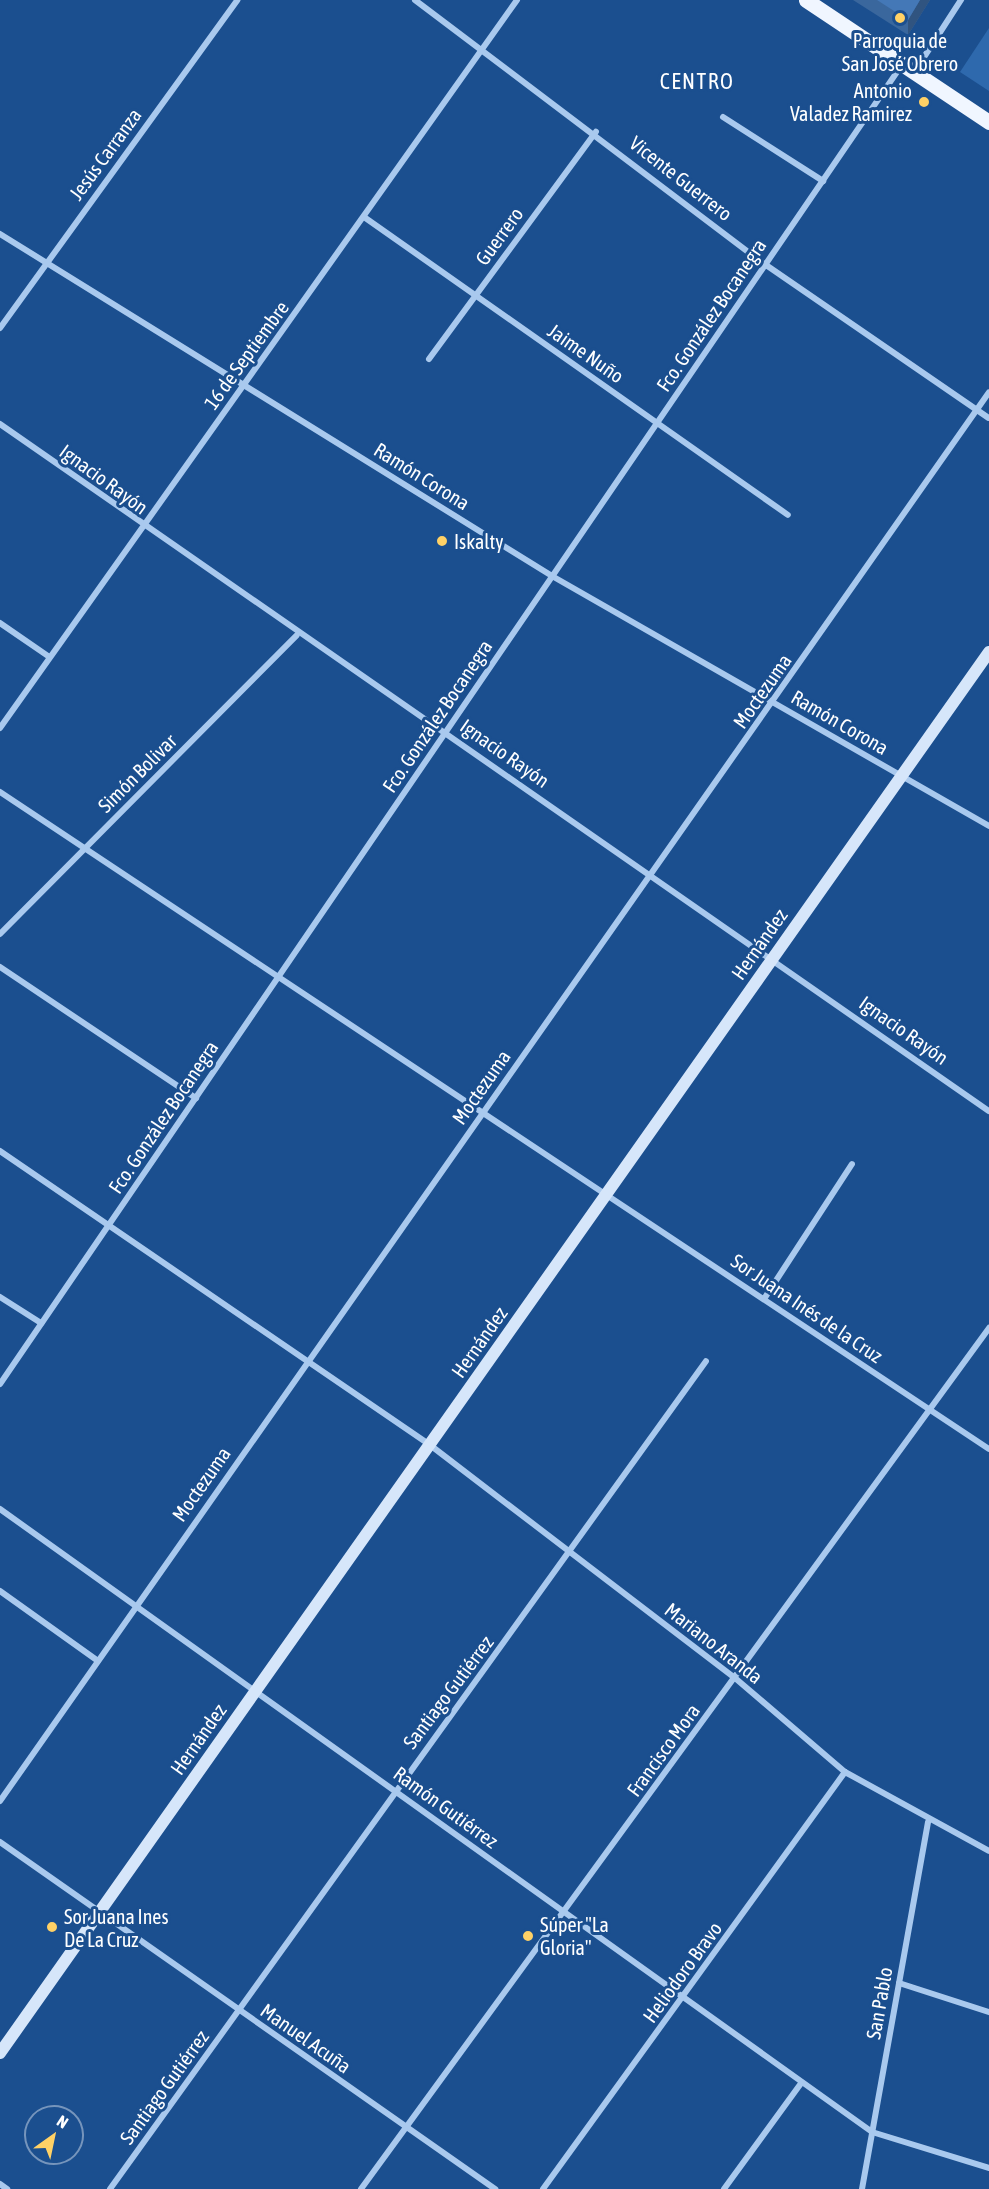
<!DOCTYPE html>
<html>
<head>
<meta charset="utf-8">
<style>
	body { margin:0 }
	#map { position:relative; width:989px; height:2189px; overflow:hidden; background:#1b4f8f; font-family:"Asap Condensed",sans-serif }
	div>[style] { position:absolute }
	.green>* { inset:0; background:#2e69ad }
	.street>* { height:6px; margin:-3px; padding:0 3px; transform-origin:3px; border-radius:3px; background:#a9c9ee }
	.secondary>* { height:12px; margin:-6px; padding:0 6px; transform-origin:6px; border-radius:6px; background:#d6e6fa }
	.primary>* { height:15px; margin:-7.5px; padding:0 7.5px; transform-origin:7.5px; border-radius:7.5px; background:#f0f6ff }
	.wall>* { inset:0; background:#3a679d }
	.shaded-wall>* { inset:0; background:#305480 }
	.building>* { inset:0; background:#4478b7 }
	.dots>* { width:16px; height:16px; translate:-50% -50%; box-sizing:border-box; border:3px solid #1b4f8f; border-radius:50% }
	span { translate:-50% -50%; white-space:nowrap; text-align:center; line-height:1.15; -webkit-text-stroke:6px #1b4f8f; paint-order:stroke }
	.poi-label { font-size:20px; color:#fff }
	.right { translate:-100% -50%; text-align:right }
	.left { translate:0 -50%; text-align:left }
	.street-label { font-size:20px; color:#fff }
	.quarter-label { font-size:22px; color:#fff; letter-spacing:1.5px }
	.north { position:absolute; left:24px; top:2105px; width:60px; height:60px; box-sizing:border-box; background:#1b4f8f; border:2px solid #7695bc; border-radius:50%; rotate:33deg; font-size:16px; font-weight:700; line-height:24px; text-align:center; color:#fff }
	.north::after { content:''; display:block; margin:auto; width:21px; height:27px; background:#ffd166; clip-path:polygon(50% 0,100% 100%,50% 72%,0 100%) }
</style>
</head>
<body>
<div id="map">
	<div class="green">
		<div style="clip-path:polygon(989px 28px,989px 91px,960px 72px)"></div>
	</div>
	<div class="street">
		<div style="left:415px;top:0;width:440px;rotate:37.1deg"></div>
		<div style="left:766px;top:265px;width:270px;rotate:34.5deg"></div>
		<div style="left:915px;top:71px;width:85px;rotate:-57.1deg"></div>
		<div style="left:723px;top:117px;width:119px;rotate:32.6deg"></div>
		<div style="left:364px;top:217px;width:518px;rotate:35.1deg"></div>
		<div style="left:0;top:234px;width:649px;rotate:31.78deg"></div>
		<div style="left:552px;top:576px;width:503px;rotate:29.77deg"></div>
		<div style="left:0;top:328px;width:405px;rotate:-54.1deg"></div>
		<div style="left:429px;top:359px;width:282px;rotate:-53.7deg"></div>
		<div style="left:0;top:424px;width:1204px;rotate:34.79deg"></div>
		<div style="left:0;top:623px;width:58px;rotate:34.5deg"></div>
		<div style="left:0;top:728px;width:893px;rotate:-54.62deg"></div>
		<div style="left:0;top:792px;width:1187px;rotate:33.6deg"></div>
		<div style="left:0;top:934px;width:421px;rotate:-45.2deg"></div>
		<div style="left:0;top:967px;width:236px;rotate:33.8deg"></div>
		<div style="left:0;top:1151px;width:521px;rotate:34.36deg"></div>
		<div style="left:430px;top:1445px;width:384px;rotate:37.4deg"></div>
		<div style="left:735px;top:1678px;width:145px;rotate:40.5deg"></div>
		<div style="left:845px;top:1772px;width:164px;rotate:28.7deg"></div>
		<div style="left:0;top:1297px;width:49px;rotate:32.4deg"></div>
		<div style="left:764px;top:1299px;width:161px;rotate:-56.9deg"></div>
		<div style="left:0;top:1384px;width:1597px;rotate:-55.64deg"></div>
		<div style="left:0;top:1509px;width:1072px;rotate:35.54deg"></div>
		<div style="left:872px;top:2132px;width:122px;rotate:17.1deg"></div>
		<div style="left:0;top:1591px;width:120px;rotate:35.5deg"></div>
		<div style="left:0;top:1801px;width:1721px;rotate:-54.93deg"></div>
		<div style="left:0;top:1842px;width:605px;rotate:35.03deg"></div>
		<div style="left:899px;top:1983px;width:95px;rotate:17.9deg"></div>
		<div style="left:0;top:2184px;width:9px;rotate:36deg"></div>
		<div style="left:110px;top:2189px;width:1020px;rotate:-54.25deg"></div>
		<div style="left:361px;top:2189px;width:1066px;rotate:-53.89deg"></div>
		<div style="left:543px;top:2189px;width:515px;rotate:-54.09deg"></div>
		<div style="left:724px;top:2189px;width:132px;rotate:-53.9deg"></div>
		<div style="left:862px;top:2189px;width:373px;rotate:-79.8deg"></div>
	</div>
	<div class="secondary">
		<div style="left:0;top:2053px;width:1715px;rotate:-54.78deg"></div>
	</div>
	<div class="primary">
		<div style="left:806px;top:0;width:220px;rotate:33.7deg"></div>
	</div>
	<div class="wall">
		<div style="clip-path:polygon(853px 0,930px 0,908px 35px)"></div>
	</div>
	<div class="shaded-wall">
		<div style="clip-path:polygon(920px 0,930px 0,908px 35px,908px 20px)"></div>
	</div>
	<div class="building">
		<div style="clip-path:polygon(877px 0,920px 0,908px 20px)"></div>
	</div>
	<div class="dots">
		<div style="left:900px;top:18px;background:#ffd166"></div>
		<div style="left:924px;top:102px;background:#ffd166"></div>
		<div style="left:442px;top:541px;background:#ffd166"></div>
		<div style="left:52px;top:1927px;background:#ffd166"></div>
		<div style="left:528px;top:1936px;background:#ffd166"></div>
	</div>
	<div class="poi-label">
		<span style="left:900px;top:52px">Parroquia de<br>San José Obrero</span>
		<span class="right" style="left:912px;top:102px">Antonio<br>Valadez Ramirez</span>
		<span class="left" style="left:454px;top:541px">Iskalty</span>
		<span class="left" style="left:64px;top:1928px">Sor Juana Ines<br>De La Cruz</span>
		<span class="left" style="left:540px;top:1936px">Súper "La<br>Gloria"</span>
	</div>
	<div class="street-label">
		<span style="left:105px;top:154px;rotate:-54deg">Jesús Carranza</span>
		<span style="left:681px;top:178px;rotate:38deg">Vicente Guerrero</span>
		<span style="left:499px;top:236px;rotate:-54deg">Guerrero</span>
		<span style="left:711px;top:315px;rotate:-56deg">Fco. González Bocanegra</span>
		<span style="left:586px;top:353px;rotate:35deg">Jaime Nuño</span>
		<span style="left:246px;top:355px;rotate:-54deg">16 de Septiembre</span>
		<span style="left:422px;top:476px;rotate:32deg">Ramón Corona</span>
		<span style="left:104px;top:479px;rotate:36deg">Ignacio Rayón</span>
		<span style="left:762px;top:691px;rotate:-55deg">Moctezuma</span>
		<span style="left:437px;top:716px;rotate:-56deg">Fco. González Bocanegra</span>
		<span style="left:840px;top:722px;rotate:30deg">Ramón Corona</span>
		<span style="left:505px;top:753px;rotate:35deg">Ignacio Rayón</span>
		<span style="left:137px;top:773px;rotate:-45deg">Simón Bolivar</span>
		<span style="left:759px;top:944px;rotate:-55deg">Hernández</span>
		<span style="left:904px;top:1030px;rotate:35deg">Ignacio Rayón</span>
		<span style="left:481px;top:1087px;rotate:-55deg">Moctezuma</span>
		<span style="left:163px;top:1117px;rotate:-56deg">Fco. González Bocanegra</span>
		<span style="left:807px;top:1308px;rotate:34deg">Sor Juana Inés de la Cruz</span>
		<span style="left:479px;top:1342px;rotate:-55deg">Hernández</span>
		<span style="left:201px;top:1484px;rotate:-55deg">Moctezuma</span>
		<span style="left:714px;top:1643px;rotate:38deg">Mariano Aranda</span>
		<span style="left:448px;top:1692px;rotate:-53deg">Santiago Gutiérrez</span>
		<span style="left:198px;top:1739px;rotate:-55deg">Hernández</span>
		<span style="left:663px;top:1750px;rotate:-54deg">Francisco Mora</span>
		<span style="left:446px;top:1807px;rotate:36deg">Ramón Gutiérrez</span>
		<span style="left:682px;top:1972px;rotate:-54deg">Heliodoro Bravo</span>
		<span style="left:879px;top:2003px;rotate:-80deg">San Pablo</span>
		<span style="left:306px;top:2038px;rotate:35deg">Manuel Acuña</span>
		<span style="left:164px;top:2087px;rotate:-54deg">Santiago Gutiérrez</span>
	</div>
	<div class="quarter-label">
		<span style="left:697px;top:82px">CENTRO</span>
	</div>
	<div class="north">N</div>
</div>
</body>
</html>
